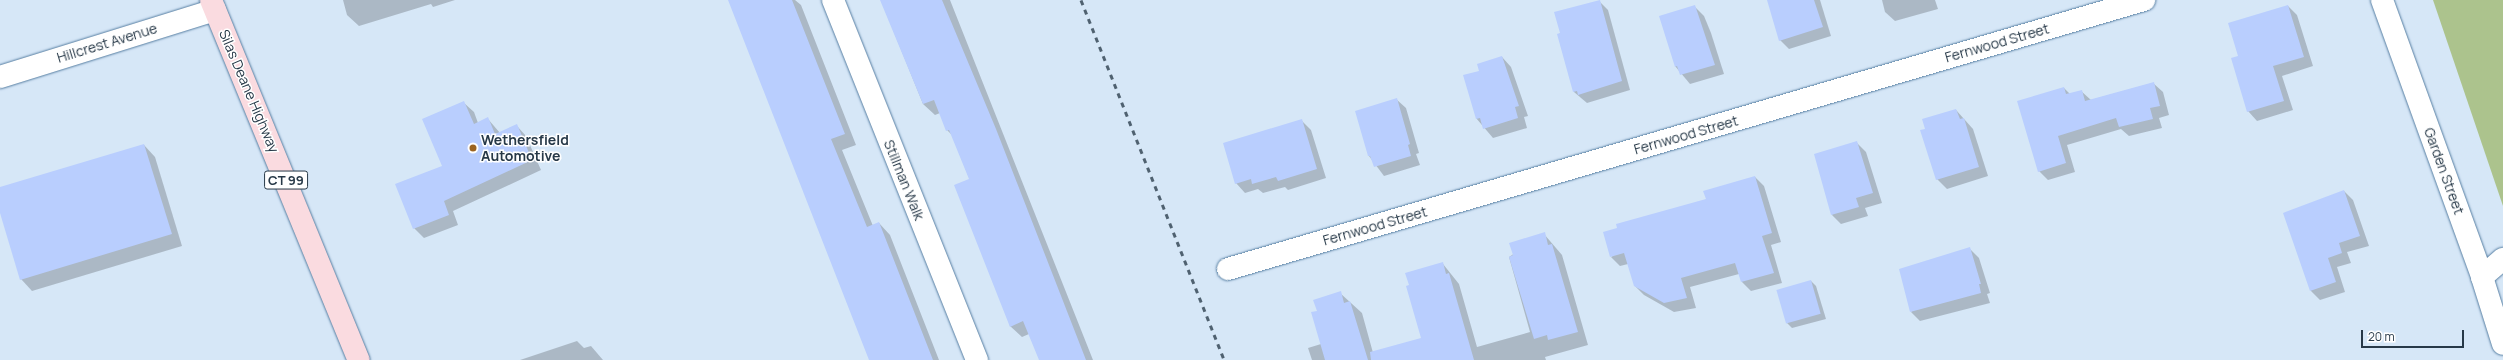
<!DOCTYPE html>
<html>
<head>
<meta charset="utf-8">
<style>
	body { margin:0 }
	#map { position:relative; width:2503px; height:360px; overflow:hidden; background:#d6e7f7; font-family:Manrope,sans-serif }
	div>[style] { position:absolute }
	.green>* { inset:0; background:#acc38d }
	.shadow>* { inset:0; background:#0003 }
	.building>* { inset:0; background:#b9cefe; transform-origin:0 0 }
	.roads { filter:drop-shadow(0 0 1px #567ea2) drop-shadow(0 0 1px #567ea2) }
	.minor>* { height:22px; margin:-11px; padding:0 11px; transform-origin:11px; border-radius:11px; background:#fff }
	.major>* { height:22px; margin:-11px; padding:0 11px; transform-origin:11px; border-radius:11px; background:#fadbe0 }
	.rail>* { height:3px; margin-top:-1.5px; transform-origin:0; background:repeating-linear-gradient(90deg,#4f6170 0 5px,transparent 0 10px) }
	.dots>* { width:11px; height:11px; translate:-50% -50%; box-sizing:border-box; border:2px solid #fff; border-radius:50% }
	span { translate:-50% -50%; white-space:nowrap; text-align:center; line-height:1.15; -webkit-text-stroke:3px #fff; paint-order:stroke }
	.shield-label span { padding:1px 3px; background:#fff; border:1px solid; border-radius:3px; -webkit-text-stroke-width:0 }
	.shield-label { font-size:13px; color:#273948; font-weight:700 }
	.street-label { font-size:14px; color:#273948 }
	.poi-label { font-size:14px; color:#273948; font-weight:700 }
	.left { translate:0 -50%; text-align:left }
	.scale { position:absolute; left:2361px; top:330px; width:103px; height:18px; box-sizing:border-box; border:2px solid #273948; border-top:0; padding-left:5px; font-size:12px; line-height:14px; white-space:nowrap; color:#273948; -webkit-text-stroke:3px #fff; paint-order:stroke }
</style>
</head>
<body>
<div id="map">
	<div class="green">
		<div style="clip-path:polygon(2433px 0,2503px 0,2503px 206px)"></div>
	</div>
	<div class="shadow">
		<div style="clip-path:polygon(343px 0,455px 0,433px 7px,431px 4px,359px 26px,347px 15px)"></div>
		<div style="clip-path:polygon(729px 0,795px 0,801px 5px,856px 145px,842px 150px,873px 226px,879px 223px,890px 235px,939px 360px,870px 360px)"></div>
		<div style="clip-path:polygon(881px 0,950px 0,1093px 360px,1040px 360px,1029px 334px,1022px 337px,1010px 326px,970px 180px,952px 135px,947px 130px,940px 113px,935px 115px,923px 104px)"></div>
		<div style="clip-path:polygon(1768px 0,1820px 0,1831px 36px,1789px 49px,1780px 40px)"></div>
		<div style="clip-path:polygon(1882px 0,1935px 0,1938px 9px,1895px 21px,1885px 12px)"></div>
		<div style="clip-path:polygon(1599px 1px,1608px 10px,1630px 90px,1587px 103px,1574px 92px,1558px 35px)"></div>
		<div style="clip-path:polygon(1694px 6px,1704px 16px,1711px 33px,1724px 74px,1690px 84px,1675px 66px)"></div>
		<div style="clip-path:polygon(2288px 6px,2297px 15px,2313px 66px,2282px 76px,2293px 110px,2257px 121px,2248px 111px,2239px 56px)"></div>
		<div style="clip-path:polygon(1502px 57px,1511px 67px,1528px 116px,1524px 117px,1527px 128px,1493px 138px,1476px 118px,1480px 71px)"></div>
		<div style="clip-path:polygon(2153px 83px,2163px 92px,2169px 115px,2159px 118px,2162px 128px,2129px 136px,2121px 129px,2067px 145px,2075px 172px,2048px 180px,2039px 171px,2064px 88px,2070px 94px,2081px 91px,2091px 100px)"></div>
		<div style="clip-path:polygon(1396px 99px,1406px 108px,1419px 153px,1416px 154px,1420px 165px,1384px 176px,1369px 156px)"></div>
		<div style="clip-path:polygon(464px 103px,474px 112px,478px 123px,488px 119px,500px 133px,517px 126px,526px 136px,541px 170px,453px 211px,458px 225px,424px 238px,414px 228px,443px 166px)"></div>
		<div style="clip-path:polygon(1956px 110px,1973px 129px,1988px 176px,1947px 189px,1937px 179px,1926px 129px)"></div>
		<div style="clip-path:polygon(1302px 121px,1311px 130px,1326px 178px,1288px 190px,1285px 187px,1263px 193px,1258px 189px,1245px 193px,1236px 183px)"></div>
		<div style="clip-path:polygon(1857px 143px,1866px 152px,1882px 203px,1865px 208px,1868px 216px,1841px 224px,1832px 215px)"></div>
		<div style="clip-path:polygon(144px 145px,155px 157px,182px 246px,32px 291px,21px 279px,0 209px,0 188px)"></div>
		<div style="clip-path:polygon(1755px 177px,1764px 186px,1781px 242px,1771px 245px,1782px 283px,1751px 291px,1742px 282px,1739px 274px,1690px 287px,1696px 308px,1674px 312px,1644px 295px,1635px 286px,1628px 264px,1620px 266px,1611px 257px,1707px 199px)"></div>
		<div style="clip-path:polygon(2344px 191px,2353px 200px,2369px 246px,2347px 252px,2351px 263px,2337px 267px,2345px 292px,2320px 300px,2311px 291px,2285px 213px)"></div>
		<div style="clip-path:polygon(1544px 234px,1562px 255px,1588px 345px,1545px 357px,1546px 360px,1416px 360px,1443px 264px,1459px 284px,1477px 347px,1530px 332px,1509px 257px)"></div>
		<div style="clip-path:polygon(1970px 249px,1979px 258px,1990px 293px,1987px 294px,1990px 303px,1920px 321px,1911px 312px)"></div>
		<div style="clip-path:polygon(1811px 281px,1816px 286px,1826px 319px,1792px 328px,1787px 323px)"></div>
		<div style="clip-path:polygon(1340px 293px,1362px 313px,1375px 360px,1312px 360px,1308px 348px,1321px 344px,1318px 312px)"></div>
		<div style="clip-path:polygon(577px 341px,584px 348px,591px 346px,603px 360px,520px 360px)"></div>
	</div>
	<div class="building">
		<div style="clip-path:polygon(728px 0,792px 0,845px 134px,831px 139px,867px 227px,879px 222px,933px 360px,869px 360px)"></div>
		<div style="clip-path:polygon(880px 0,942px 0,996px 129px,1086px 360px,1039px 360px,1023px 321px,1010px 327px,954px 185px,969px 179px,949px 130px,946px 131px,934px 100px,923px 104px)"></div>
		<div style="clip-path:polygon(1600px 0,1622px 81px,1578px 95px,1577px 91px,1573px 92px,1557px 34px,1560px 33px,1554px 12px)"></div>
		<div style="clip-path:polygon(1767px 0,1814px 0,1823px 27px,1779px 41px)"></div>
		<div style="clip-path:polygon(1695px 5px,1715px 65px,1680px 75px,1677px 66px,1675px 67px,1659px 16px)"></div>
		<div style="clip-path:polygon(2288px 5px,2304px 57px,2273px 66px,2284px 101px,2247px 112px,2231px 58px,2238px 56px,2228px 23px)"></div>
		<div style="clip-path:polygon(1502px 56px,1519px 106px,1515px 107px,1518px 118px,1483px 129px,1480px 118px,1476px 119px,1463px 75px,1479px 71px,1477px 64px)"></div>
		<div style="clip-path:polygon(2154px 82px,2160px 106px,2150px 108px,2153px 119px,2119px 127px,2116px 118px,2058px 136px,2066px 163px,2038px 172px,2017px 101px,2064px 87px,2066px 94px,2082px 90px,2085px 101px)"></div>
		<div style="clip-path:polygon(1397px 98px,1410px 144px,1408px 145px,1411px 156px,1374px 167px,1370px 156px,1368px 156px,1355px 111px)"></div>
		<div style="clip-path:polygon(464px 101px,474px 124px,488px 117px,495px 134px,517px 124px,532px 160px,444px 201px,449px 215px,413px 229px,395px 184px,442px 166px,422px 119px)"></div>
		<div style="clip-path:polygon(1956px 109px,1960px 119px,1964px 118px,1979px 167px,1936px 180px,1920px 130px,1925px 129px,1922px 119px)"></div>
		<div style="clip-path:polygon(1302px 119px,1317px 169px,1278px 181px,1276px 177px,1252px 184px,1251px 179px,1235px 184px,1223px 143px)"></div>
		<div style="clip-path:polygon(1857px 141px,1873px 193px,1856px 198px,1859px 207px,1831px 215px,1814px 154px)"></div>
		<div style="clip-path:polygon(144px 144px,172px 234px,20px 280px,0 213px,0 187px)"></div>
		<div style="clip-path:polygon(1755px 176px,1772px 233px,1762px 236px,1774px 273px,1741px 282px,1735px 263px,1681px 278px,1687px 298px,1664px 303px,1634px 286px,1624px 253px,1610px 257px,1603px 232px,1617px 228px,1616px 224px,1706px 199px,1703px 191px)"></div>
		<div style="clip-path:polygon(2344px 190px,2360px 236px,2339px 243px,2342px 253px,2328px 258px,2336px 282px,2310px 291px,2283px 213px)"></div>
		<div style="clip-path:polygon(1545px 232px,1548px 245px,1552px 244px,1578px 332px,1548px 340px,1547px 335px,1534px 339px,1509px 257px,1513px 255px,1509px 243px)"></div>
		<div style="clip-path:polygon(1970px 247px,1981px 284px,1979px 284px,1981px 293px,1910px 312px,1899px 269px)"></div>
		<div style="clip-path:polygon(1443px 262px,1446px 274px,1449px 273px,1474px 360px,1371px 360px,1370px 352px,1421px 338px,1406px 286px,1409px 285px,1405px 273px)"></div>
		<div style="left:1811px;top:280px;width:35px;height:36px;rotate:74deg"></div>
		<div style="clip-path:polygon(1341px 291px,1344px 303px,1350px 301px,1368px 360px,1325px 360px,1311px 312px,1317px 311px,1313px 300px)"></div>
	</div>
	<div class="roads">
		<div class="minor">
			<div style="left:833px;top:0;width:388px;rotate:68.2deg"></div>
			<div style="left:2382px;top:0;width:294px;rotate:70.1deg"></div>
			<div style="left:2482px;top:277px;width:70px;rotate:72.6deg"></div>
			<div style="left:0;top:77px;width:225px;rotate:-17.3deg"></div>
			<div style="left:1228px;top:269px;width:955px;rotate:-16.37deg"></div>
			<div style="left:2482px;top:277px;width:28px;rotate:-41deg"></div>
		</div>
		<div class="major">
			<div style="left:211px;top:0;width:389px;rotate:67.7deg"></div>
		</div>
	</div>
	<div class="rail">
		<div style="left:1081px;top:0;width:387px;rotate:68.3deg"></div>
	</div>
	<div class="dots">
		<div style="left:473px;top:148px;background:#9b631f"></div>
	</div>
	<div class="shield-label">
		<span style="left:286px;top:180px">CT 99</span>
	</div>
	<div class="street-label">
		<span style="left:107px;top:43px;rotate:-17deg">Hillcrest Avenue</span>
		<span style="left:1997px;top:43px;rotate:-16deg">Fernwood Street</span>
		<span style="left:249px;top:91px;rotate:67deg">Silas Deane Highway</span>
		<span style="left:1686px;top:135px;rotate:-16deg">Fernwood Street</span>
		<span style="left:2444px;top:171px;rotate:70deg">Garden Street</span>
		<span style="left:904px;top:180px;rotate:68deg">Stillman Walk</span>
		<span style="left:1375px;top:226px;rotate:-16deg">Fernwood Street</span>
	</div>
	<div class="poi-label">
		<span class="left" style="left:481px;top:148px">Wethersfield<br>Automotive</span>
	</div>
	<div class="scale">20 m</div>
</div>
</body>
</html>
